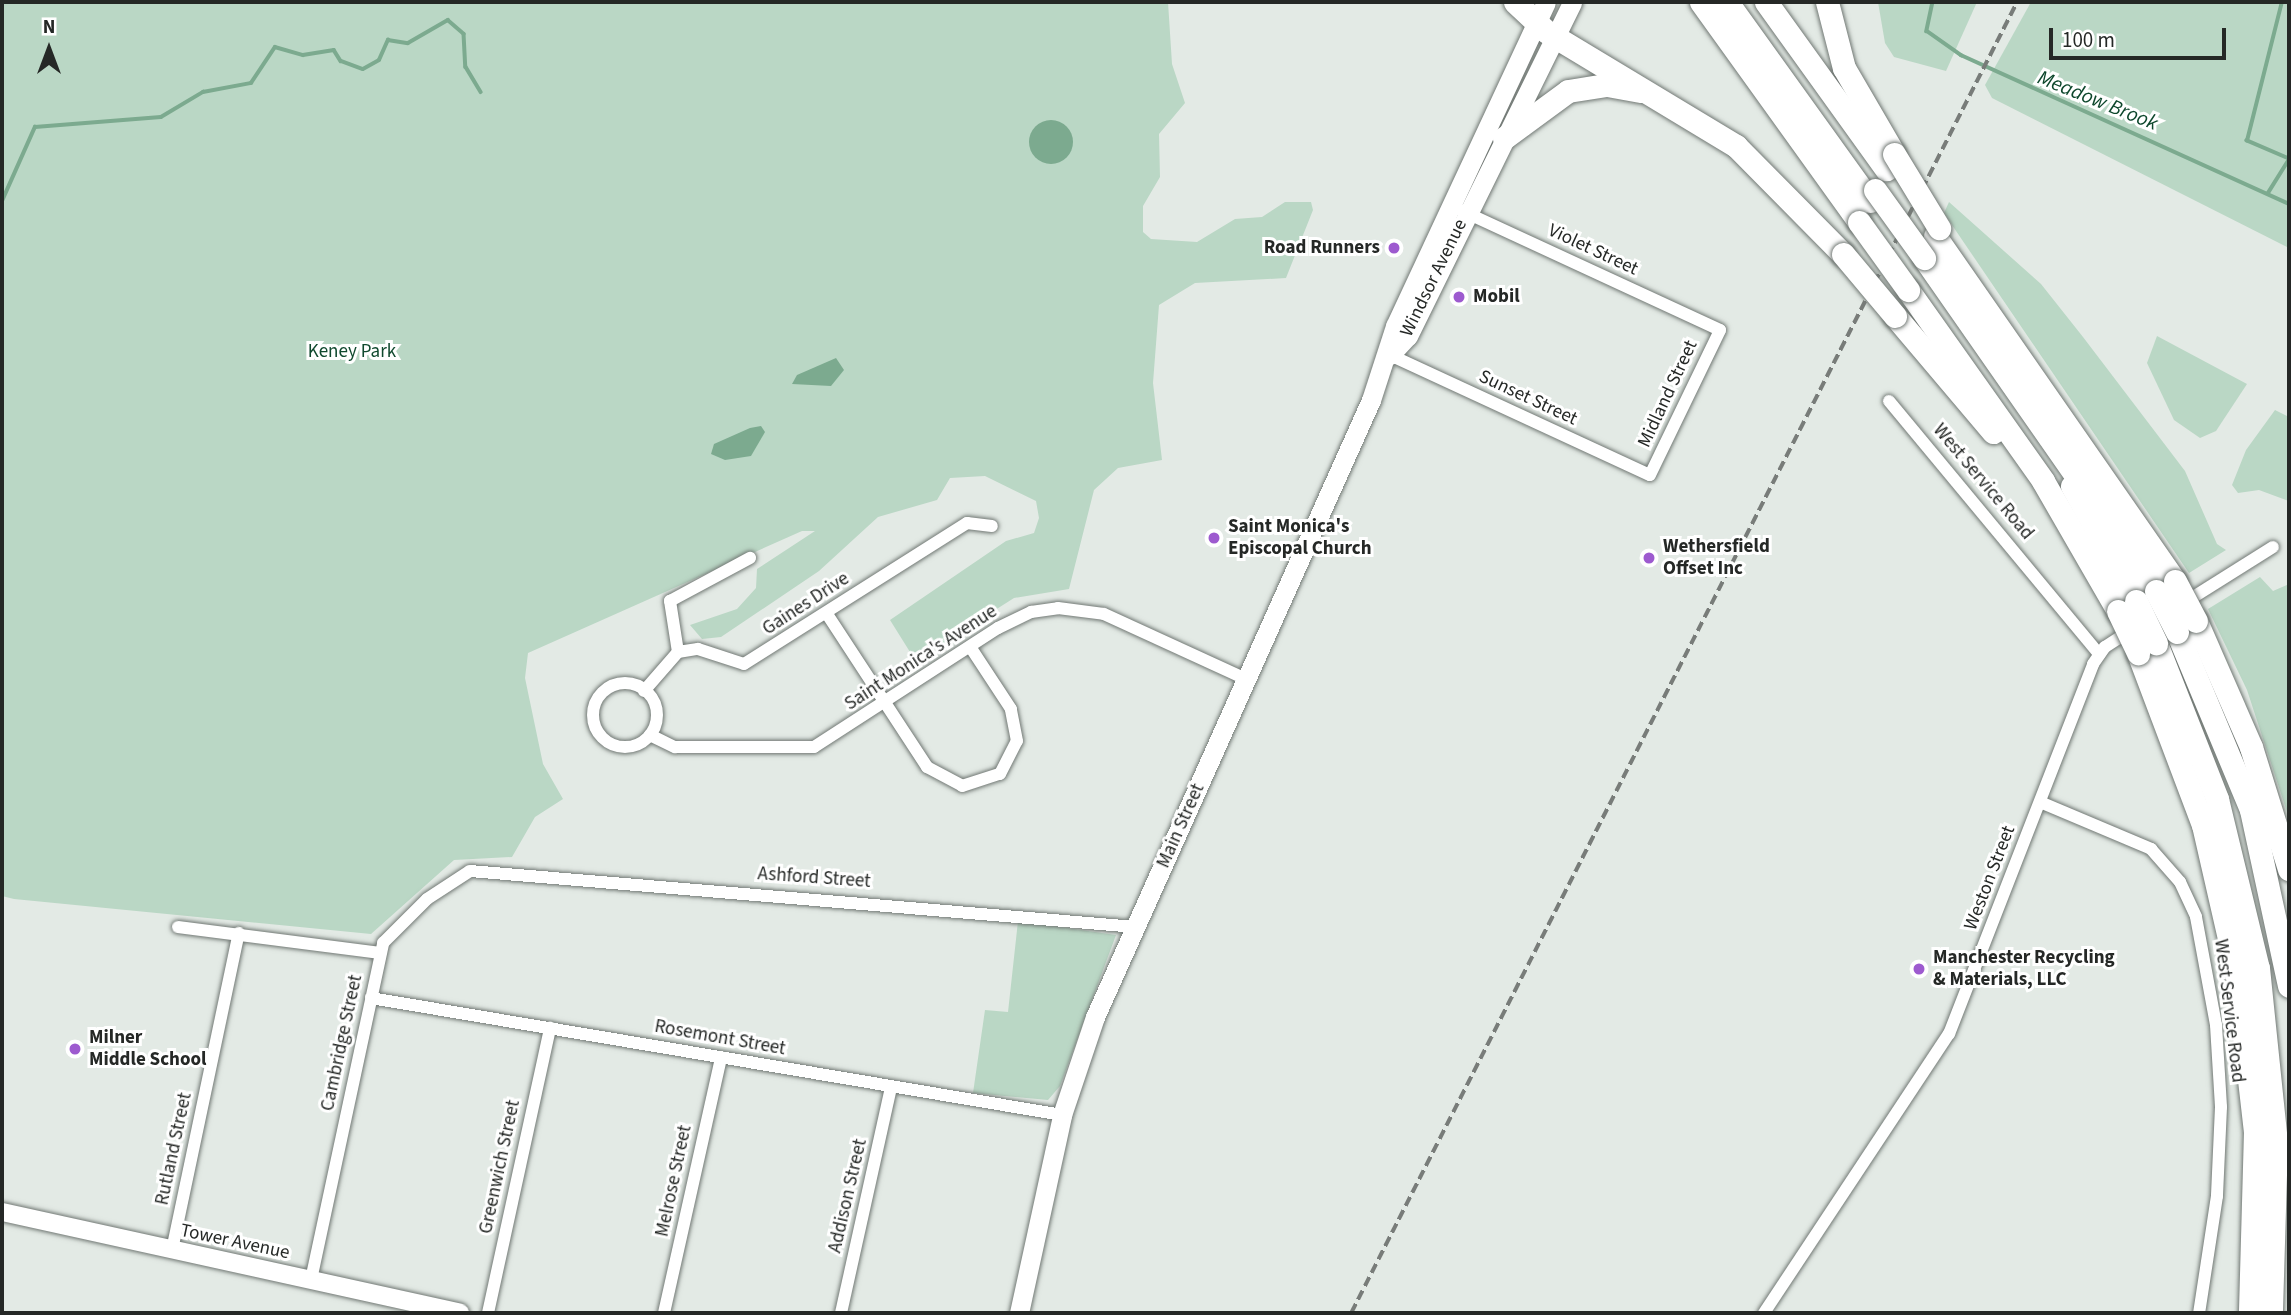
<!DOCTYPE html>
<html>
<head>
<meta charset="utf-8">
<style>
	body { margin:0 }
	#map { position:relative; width:2291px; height:1315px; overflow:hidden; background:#e3eae5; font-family:"Source Sans 3",sans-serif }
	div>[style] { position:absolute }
	.green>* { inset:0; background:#bad7c5 }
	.water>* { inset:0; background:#7caa8f }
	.round { border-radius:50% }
	.stream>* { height:3.5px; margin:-1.75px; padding:0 1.75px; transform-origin:1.75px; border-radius:1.75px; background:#7caa8f }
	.roads { filter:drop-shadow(0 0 2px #717874) drop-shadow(0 0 2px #717874) }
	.street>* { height:12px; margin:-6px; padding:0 6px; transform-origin:6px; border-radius:6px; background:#fff }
	.street>.ring { margin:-6px; padding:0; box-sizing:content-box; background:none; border:12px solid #fff; border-radius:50% }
	.secondary>* { height:18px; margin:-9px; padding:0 9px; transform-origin:9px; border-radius:9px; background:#fff }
	.primary>* { height:19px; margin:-9.5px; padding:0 9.5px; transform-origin:9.5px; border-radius:9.5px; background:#fff }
	.highway>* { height:23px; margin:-11.5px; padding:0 11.5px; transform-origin:11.5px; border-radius:11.5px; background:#fff }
	.rail>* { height:3.5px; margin-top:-1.75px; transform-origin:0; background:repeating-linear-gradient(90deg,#787c79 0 10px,transparent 0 15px) }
	.bridges { filter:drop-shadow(0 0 2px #717874) drop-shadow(0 0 2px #717874) }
	.highway-bridge>* { height:23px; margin:-11.5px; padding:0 11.5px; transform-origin:11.5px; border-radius:11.5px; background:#fff }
	.dots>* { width:19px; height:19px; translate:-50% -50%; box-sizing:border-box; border:4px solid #fff; border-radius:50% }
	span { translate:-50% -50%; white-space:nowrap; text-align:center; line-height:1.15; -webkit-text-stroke:6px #fff; paint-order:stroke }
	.poi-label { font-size:19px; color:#252826; font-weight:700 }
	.right { translate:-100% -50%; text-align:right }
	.left { translate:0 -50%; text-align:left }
	.street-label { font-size:19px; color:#252826 }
	.park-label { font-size:19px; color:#10492e }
	.water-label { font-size:21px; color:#0d472c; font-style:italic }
	.frame { position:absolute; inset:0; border:4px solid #252826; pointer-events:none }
	.north { position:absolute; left:14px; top:14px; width:70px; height:70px; -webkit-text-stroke:5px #fff; paint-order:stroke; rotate:0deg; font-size:19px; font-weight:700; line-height:28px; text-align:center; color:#252826 }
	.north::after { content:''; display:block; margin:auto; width:24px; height:32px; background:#252826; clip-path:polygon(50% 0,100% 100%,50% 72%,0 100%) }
	.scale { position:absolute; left:2049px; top:28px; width:177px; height:32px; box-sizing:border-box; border:4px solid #252826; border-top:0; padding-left:9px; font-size:21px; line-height:24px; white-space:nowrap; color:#252826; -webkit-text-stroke:5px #fff; paint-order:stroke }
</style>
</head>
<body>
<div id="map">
	<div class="green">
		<div style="clip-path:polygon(2px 2px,1168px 2px,1172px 64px,1185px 103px,1159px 134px,1160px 177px,1143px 206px,1143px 232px,1151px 239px,1197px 242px,1235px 219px,1262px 217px,1285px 202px,1311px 202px,1313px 210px,1286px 278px,1195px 283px,1159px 305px,1153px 383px,1162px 460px,1118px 468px,1094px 490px,1069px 589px,1014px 598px,929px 652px,910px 652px,890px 620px,1006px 541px,1034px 533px,1039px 518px,1036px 501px,985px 476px,950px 478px,937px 500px,878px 517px,819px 571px,721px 637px,702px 639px,690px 625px,737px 609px,756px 588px,757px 569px,815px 531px,802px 531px,528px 653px,525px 678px,543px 764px,563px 799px,535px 817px,512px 857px,454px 860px,371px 934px,14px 899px,2px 896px)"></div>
		<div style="clip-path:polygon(1878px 2px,1977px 2px,1946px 71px,1894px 57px,1885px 43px)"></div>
		<div style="clip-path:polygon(2031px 2px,2289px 2px,2289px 248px,1992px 98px,1985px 85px)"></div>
		<div style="clip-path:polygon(1949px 202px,2041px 284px,2083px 337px,2185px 471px,2217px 544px,2226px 550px,2189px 573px,1954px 228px,1944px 213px)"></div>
		<div style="clip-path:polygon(2157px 336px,2247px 384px,2216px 431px,2200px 438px,2174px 420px,2147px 363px)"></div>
		<div style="clip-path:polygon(2275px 410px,2289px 417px,2289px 501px,2259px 490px,2238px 493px,2232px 485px,2246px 450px)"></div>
		<div style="clip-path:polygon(2260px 577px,2273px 591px,2289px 584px,2289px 818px,2247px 690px,2208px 609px)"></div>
		<div style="clip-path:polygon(1018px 921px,1116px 935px,1060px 1086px,1048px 1100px,973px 1093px,985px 1010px,1008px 1012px)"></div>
	</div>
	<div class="water">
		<div class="round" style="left:1029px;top:120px;width:44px;height:44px"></div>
		<div style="clip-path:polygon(836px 358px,844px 370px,831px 386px,792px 384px,797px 375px)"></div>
		<div style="clip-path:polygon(750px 428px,761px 426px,765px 432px,751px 456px,725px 460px,711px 454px,714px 444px)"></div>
	</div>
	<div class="stream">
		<div style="left:1933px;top:2px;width:30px;rotate:102deg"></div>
		<div style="left:1927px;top:31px;width:42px;rotate:35.2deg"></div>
		<div style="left:1961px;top:55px;width:360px;rotate:24.4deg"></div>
		<div style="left:2268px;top:193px;width:40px;rotate:-58deg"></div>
		<div style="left:2289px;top:159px;width:46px;rotate:-156.8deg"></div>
		<div style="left:2247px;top:141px;width:143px;rotate:-75.9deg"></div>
		<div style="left:2px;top:201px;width:81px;rotate:-66deg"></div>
		<div style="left:35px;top:127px;width:126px;rotate:-4.5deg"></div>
		<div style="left:161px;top:117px;width:49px;rotate:-30.8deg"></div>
		<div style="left:203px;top:92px;width:49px;rotate:-10.6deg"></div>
		<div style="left:251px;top:83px;width:43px;rotate:-56.3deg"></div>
		<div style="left:275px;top:47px;width:29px;rotate:16deg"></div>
		<div style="left:303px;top:55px;width:31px;rotate:-9deg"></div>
		<div style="left:334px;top:50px;width:13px;rotate:58deg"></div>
		<div style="left:341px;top:61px;width:23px;rotate:20deg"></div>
		<div style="left:363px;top:69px;width:18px;rotate:-29deg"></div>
		<div style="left:379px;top:60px;width:22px;rotate:-66deg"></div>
		<div style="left:388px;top:40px;width:20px;rotate:9deg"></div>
		<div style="left:408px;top:43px;width:46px;rotate:-29.9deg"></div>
		<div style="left:448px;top:20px;width:21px;rotate:41deg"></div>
		<div style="left:464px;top:34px;width:33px;rotate:87deg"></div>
		<div style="left:466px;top:67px;width:29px;rotate:59deg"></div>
	</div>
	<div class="roads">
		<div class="street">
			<div style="left:1390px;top:355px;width:286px;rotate:24.8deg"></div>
			<div style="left:1650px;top:475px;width:161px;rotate:-64.2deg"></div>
			<div style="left:1720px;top:330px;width:284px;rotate:-155.2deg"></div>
			<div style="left:1889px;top:401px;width:329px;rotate:50.3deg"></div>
			<div style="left:2184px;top:603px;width:105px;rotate:-32.2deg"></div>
			<div style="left:827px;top:614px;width:183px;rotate:56.8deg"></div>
			<div style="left:927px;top:767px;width:40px;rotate:28deg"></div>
			<div style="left:962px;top:786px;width:40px;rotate:-18deg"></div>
			<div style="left:1000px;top:774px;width:37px;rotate:-63deg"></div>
			<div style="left:1017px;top:741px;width:33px;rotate:-101deg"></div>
			<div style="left:1011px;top:709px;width:73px;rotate:-123.3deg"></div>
			<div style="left:678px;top:652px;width:52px;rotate:-98.9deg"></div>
			<div style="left:670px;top:601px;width:91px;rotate:-28.3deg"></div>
			<div class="ring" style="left:593px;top:683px;width:52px;height:52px"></div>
			<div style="left:644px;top:691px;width:52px;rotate:-48.9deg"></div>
			<div style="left:678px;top:652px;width:20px;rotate:-9deg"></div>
			<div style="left:698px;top:649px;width:48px;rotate:18.1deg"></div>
			<div style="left:744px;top:664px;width:264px;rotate:-32.3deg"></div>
			<div style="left:967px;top:523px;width:25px;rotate:7deg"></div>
			<div style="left:650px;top:735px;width:28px;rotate:26deg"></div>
			<div style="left:675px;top:747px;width:139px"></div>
			<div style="left:814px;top:747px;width:219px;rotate:-32.9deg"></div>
			<div style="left:998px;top:628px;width:37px;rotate:-26deg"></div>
			<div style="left:1031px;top:612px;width:27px;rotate:-8deg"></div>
			<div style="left:1058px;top:608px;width:46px;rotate:7.4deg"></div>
			<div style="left:1104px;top:614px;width:156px;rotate:24.6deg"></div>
			<div style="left:2040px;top:802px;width:121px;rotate:22.9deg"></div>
			<div style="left:2151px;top:849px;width:44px;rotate:48.7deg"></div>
			<div style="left:2180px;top:882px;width:38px;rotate:65deg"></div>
			<div style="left:2196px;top:917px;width:110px;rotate:79.5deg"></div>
			<div style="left:2216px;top:1025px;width:82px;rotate:86.5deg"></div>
			<div style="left:2221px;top:1107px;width:89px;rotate:92.6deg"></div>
			<div style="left:2217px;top:1196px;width:118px;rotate:98.7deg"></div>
			<div style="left:178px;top:927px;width:204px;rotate:7.3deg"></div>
			<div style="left:371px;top:998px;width:701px;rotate:9.61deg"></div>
			<div style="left:172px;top:1250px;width:324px;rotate:-78.1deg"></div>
			<div style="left:311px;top:1280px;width:345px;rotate:-77.9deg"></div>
			<div style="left:383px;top:943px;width:62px;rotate:-45deg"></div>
			<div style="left:427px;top:899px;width:51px;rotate:-33.1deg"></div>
			<div style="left:470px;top:871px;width:668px;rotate:4.81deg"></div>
			<div style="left:488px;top:1313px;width:292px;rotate:-77.7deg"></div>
			<div style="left:664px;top:1313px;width:262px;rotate:-77.4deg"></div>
			<div style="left:841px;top:1313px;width:231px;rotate:-77.5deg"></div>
			<div style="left:1764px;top:1313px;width:335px;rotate:-56.5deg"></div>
			<div style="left:1949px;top:1034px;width:397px;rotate:-68.7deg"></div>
			<div style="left:2093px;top:664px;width:21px;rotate:-55deg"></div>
			<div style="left:2105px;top:647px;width:30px;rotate:-33deg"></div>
		</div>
		<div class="secondary">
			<div style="left:2px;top:1212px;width:469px;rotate:12.4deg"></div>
		</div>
		<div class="primary">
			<div style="left:1390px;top:355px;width:26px;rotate:-47deg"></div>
			<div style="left:1408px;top:336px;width:372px;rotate:-63.8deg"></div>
			<div style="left:1019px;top:1313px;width:203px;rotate:-77.7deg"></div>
			<div style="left:1062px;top:1115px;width:103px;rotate:-71.4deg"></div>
			<div style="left:1095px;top:1017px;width:676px;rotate:-65.9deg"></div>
			<div style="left:1371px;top:400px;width:78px;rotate:-72deg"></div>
			<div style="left:1395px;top:326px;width:357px;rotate:-65deg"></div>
		</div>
		<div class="highway">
			<div style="left:1515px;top:2px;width:44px;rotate:43.2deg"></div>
			<div style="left:1547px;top:32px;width:221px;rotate:31.1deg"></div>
			<div style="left:1736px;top:146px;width:152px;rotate:45.3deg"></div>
			<div style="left:1701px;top:2px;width:271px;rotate:54.3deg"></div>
			<div style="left:1727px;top:2px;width:245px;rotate:54.3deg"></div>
			<div style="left:1766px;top:2px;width:206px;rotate:54.3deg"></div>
			<div style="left:1827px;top:2px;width:68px;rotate:75.6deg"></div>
			<div style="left:1844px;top:68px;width:99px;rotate:59.8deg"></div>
			<div style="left:1504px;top:138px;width:79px;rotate:-36.3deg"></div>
			<div style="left:1568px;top:91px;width:39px;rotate:-9deg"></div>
			<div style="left:1607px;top:85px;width:35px;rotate:10deg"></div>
			<div style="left:1935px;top:236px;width:420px;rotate:55.2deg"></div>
			<div style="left:1924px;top:258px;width:406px;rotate:55.1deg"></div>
			<div style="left:1908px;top:290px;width:234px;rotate:54.7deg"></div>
			<div style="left:2043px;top:481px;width:150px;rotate:60deg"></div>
			<div style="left:1895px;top:316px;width:152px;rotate:49.8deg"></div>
			<div style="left:2072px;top:486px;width:132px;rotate:60.9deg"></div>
			<div style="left:2196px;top:621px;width:137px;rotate:66.4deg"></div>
			<div style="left:2251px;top:747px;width:128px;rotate:72.7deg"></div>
			<div style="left:2177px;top:632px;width:193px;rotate:67.4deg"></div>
			<div style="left:2251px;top:810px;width:180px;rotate:77.8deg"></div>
			<div style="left:2156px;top:643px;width:168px;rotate:68.6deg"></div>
			<div style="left:2217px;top:799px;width:174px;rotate:76.4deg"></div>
			<div style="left:2258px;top:968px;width:174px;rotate:84.1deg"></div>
			<div style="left:2276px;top:1141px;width:172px;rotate:91.7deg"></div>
			<div style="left:2138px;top:653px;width:184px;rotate:69.3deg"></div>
			<div style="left:2203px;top:825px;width:153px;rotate:77.1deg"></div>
			<div style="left:2237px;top:974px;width:158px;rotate:83.5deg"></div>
			<div style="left:2255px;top:1131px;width:182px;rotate:91.6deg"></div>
		</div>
	</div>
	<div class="rail">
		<div style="left:1351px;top:1313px;width:1470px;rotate:-63.07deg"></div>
	</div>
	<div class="bridges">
		<div class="highway-bridge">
			<div style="left:1894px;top:154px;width:87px;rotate:58.7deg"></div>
			<div style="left:1875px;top:190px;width:84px;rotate:54.2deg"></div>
			<div style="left:1859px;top:222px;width:84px;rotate:54.2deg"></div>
			<div style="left:1843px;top:254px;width:81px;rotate:50deg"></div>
			<div style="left:2175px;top:581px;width:45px;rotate:62.3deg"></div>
			<div style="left:2156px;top:591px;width:46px;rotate:62.9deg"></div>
			<div style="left:2136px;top:601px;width:47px;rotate:64.5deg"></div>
			<div style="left:2118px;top:611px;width:47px;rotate:64.5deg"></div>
		</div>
	</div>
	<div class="dots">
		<div style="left:1394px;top:248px;background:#9d5acf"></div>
		<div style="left:1459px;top:297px;background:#9d5acf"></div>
		<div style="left:1214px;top:538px;background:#9d5acf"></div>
		<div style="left:1649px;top:558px;background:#9d5acf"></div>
		<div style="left:1919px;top:969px;background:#9d5acf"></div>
		<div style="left:75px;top:1049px;background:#9d5acf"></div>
	</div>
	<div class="poi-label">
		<span class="right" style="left:1380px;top:248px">Road Runners</span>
		<span class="left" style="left:1473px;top:297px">Mobil</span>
		<span class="left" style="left:1228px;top:538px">Saint Monica's<br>Episcopal Church</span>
		<span class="left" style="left:1663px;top:558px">Wethersfield<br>Offset Inc</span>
		<span class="left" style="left:1933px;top:969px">Manchester Recycling<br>&amp; Materials, LLC</span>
		<span class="left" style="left:89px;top:1049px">Milner<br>Middle School</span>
	</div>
	<div class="street-label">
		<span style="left:1593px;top:250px;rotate:25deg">Violet Street</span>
		<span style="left:1434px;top:278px;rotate:-64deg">Windsor Avenue</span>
		<span style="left:1668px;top:394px;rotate:-65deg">Midland Street</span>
		<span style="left:1528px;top:398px;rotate:25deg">Sunset Street</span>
		<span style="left:1983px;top:482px;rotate:50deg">West Service Road</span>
		<span style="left:806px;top:604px;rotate:-33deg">Gaines Drive</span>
		<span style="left:921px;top:658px;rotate:-33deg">Saint Monica's Avenue</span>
		<span style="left:1181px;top:826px;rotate:-66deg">Main Street</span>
		<span style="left:814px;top:878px;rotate:4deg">Ashford Street</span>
		<span style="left:1990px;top:878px;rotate:-69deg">Weston Street</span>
		<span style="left:2229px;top:1011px;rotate:83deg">West Service Road</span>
		<span style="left:720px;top:1038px;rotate:10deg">Rosemont Street</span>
		<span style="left:342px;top:1043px;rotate:-78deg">Cambridge Street</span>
		<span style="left:174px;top:1149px;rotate:-78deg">Rutland Street</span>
		<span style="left:500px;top:1167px;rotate:-78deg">Greenwich Street</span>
		<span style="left:674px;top:1181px;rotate:-78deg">Melrose Street</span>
		<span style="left:848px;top:1196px;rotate:-77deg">Addison Street</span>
		<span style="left:235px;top:1242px;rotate:12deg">Tower Avenue</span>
	</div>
	<div class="park-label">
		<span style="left:352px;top:352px">Keney Park</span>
	</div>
	<div class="water-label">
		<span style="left:2098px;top:100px;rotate:22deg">Meadow Brook</span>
	</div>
	<div class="frame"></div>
	<div class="north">N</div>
	<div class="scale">100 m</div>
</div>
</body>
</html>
